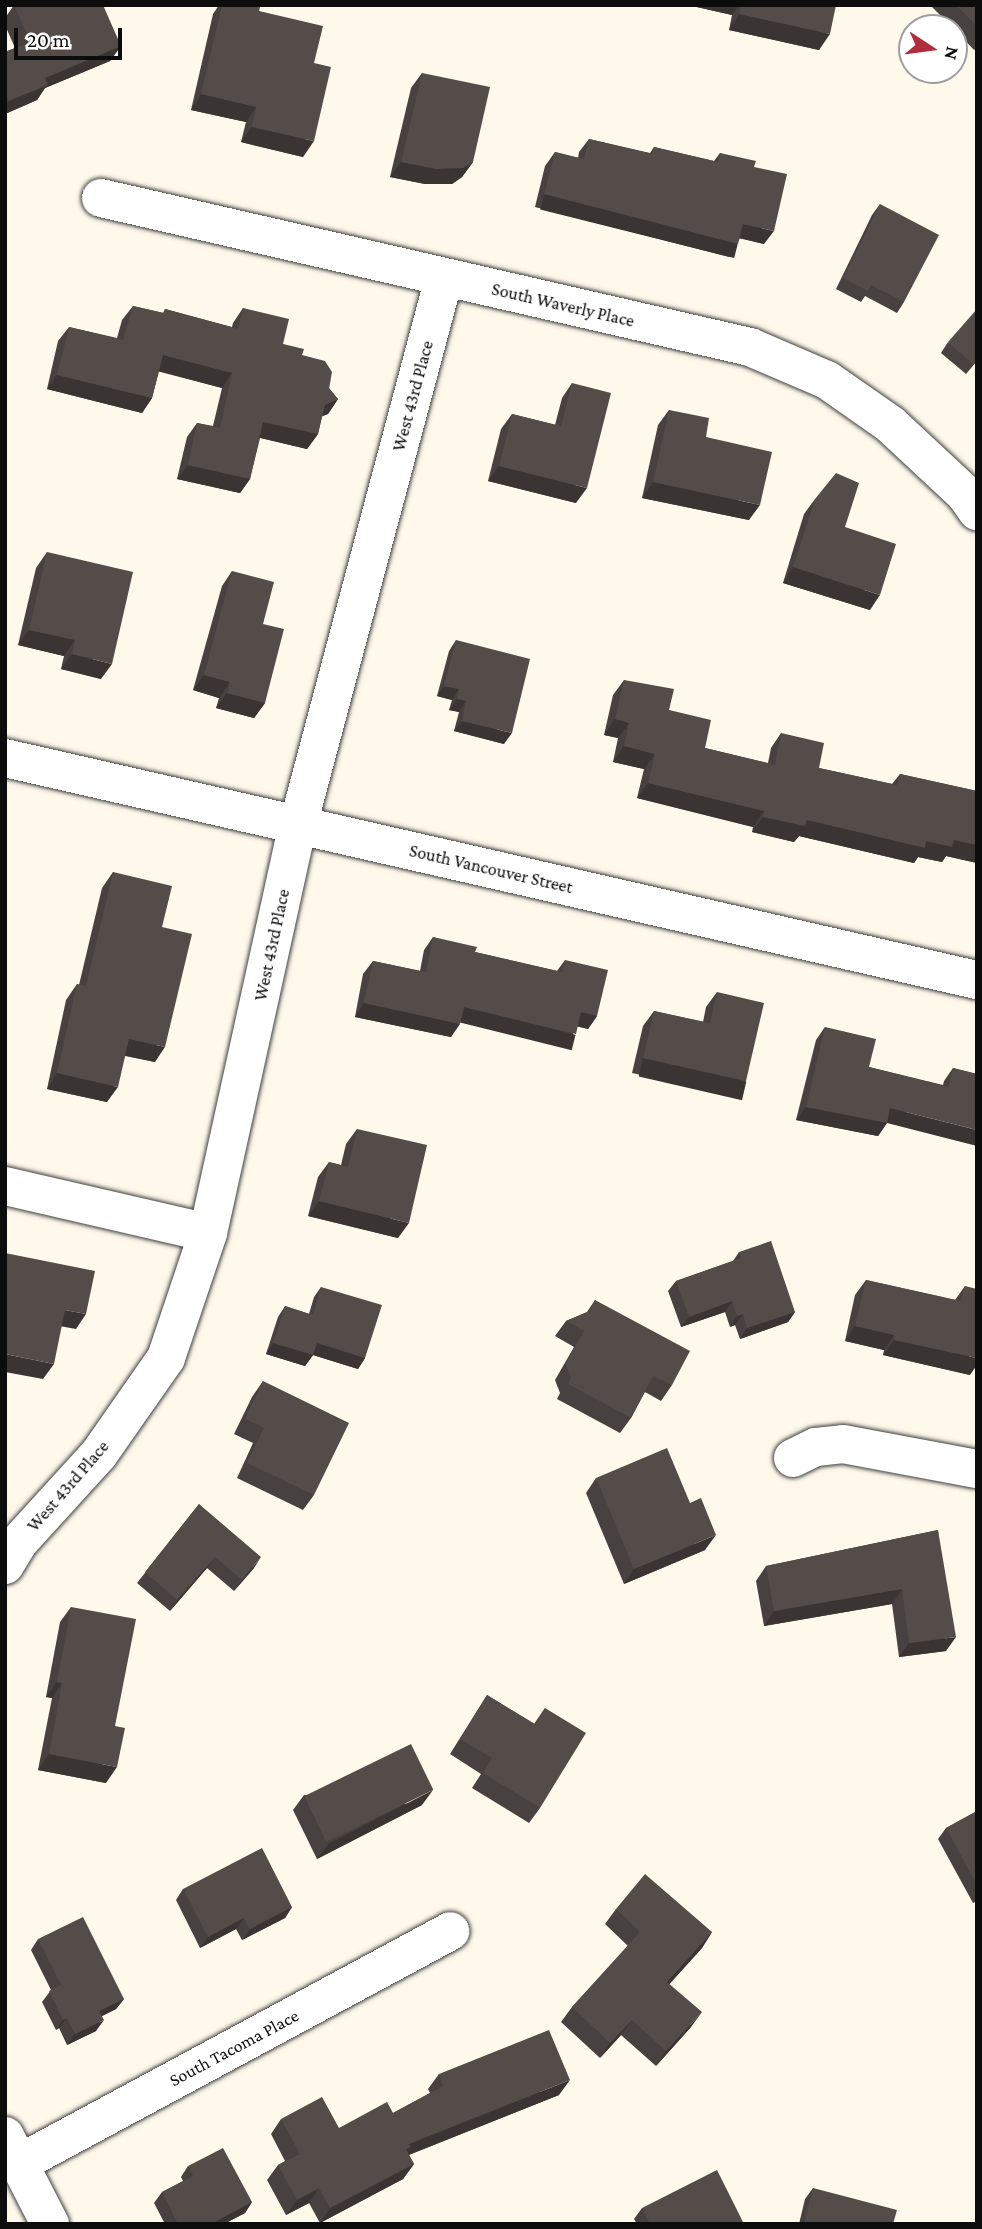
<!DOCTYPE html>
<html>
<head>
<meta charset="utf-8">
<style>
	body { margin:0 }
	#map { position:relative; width:982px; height:2229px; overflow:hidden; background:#fef9eb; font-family:"Crimson Pro",serif }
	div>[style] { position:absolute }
	.roads { filter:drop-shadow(0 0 2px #3f3f3f) drop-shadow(0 0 2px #3f3f3f) }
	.minor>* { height:38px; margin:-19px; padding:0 19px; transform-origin:19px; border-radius:19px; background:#fff }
	.wall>* { inset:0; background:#47413f }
	.shaded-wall>* { inset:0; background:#3a3533; transform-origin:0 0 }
	.building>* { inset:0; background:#534c49; transform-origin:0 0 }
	span { translate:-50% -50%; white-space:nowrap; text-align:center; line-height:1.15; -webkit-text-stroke:7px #fff; paint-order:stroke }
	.street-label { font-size:18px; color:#0c0c0c }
	.frame { position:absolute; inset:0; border:7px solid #0c0c0c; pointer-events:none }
	.north { position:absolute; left:898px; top:14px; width:70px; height:70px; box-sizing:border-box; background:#fff; border:2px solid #9e9e9e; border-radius:50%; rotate:103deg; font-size:19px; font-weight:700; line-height:28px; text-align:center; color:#0c0c0c }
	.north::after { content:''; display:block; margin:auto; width:24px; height:32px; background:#b22d3c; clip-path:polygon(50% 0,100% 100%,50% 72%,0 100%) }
	.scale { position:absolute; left:14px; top:28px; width:108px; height:32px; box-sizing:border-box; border:4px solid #0c0c0c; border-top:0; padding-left:9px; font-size:21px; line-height:24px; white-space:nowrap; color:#0c0c0c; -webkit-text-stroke:5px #fff; paint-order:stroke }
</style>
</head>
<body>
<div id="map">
	<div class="roads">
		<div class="minor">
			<div style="left:101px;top:198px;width:666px;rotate:12.93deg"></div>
			<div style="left:750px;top:347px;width:84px;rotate:23.2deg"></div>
			<div style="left:827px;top:380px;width:77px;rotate:34.9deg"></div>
			<div style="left:890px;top:424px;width:103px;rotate:43deg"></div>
			<div style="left:965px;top:494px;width:21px;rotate:55deg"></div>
			<div style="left:5px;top:758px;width:997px;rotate:12.87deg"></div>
			<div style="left:5px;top:1186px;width:208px;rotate:13deg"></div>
			<div style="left:793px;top:1458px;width:25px;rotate:-26deg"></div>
			<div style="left:816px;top:1447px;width:27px;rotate:-6deg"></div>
			<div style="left:843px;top:1444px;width:136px;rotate:10.6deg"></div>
			<div style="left:5px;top:1565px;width:26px;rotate:-59deg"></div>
			<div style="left:18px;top:1543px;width:120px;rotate:-47.7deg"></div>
			<div style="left:99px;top:1454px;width:117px;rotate:-55.1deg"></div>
			<div style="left:166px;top:1358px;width:132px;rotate:-71.4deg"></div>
			<div style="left:208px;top:1233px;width:418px;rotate:-77.6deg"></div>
			<div style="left:298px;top:825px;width:566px;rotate:-75.06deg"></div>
			<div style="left:5px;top:2136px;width:99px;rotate:62.9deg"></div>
			<div style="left:18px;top:2164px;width:491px;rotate:-28.3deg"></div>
		</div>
	</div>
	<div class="wall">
		<div style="clip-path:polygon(14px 5px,121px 46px,110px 61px,45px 88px,37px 100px,5px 114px,5px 52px,15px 48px,5px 25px,5px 18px)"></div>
		<div style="clip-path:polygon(219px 5px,253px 5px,314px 63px,303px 157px,241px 142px,246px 122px,191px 110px,213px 14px)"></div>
		<div style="clip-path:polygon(688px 5px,836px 5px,819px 50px,729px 30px,732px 15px)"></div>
		<div style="clip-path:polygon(930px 5px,977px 5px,977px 47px,974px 50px,954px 29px,954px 28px,953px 28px)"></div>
		<div style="clip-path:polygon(422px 73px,473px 162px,462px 177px,452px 184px,425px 184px,390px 177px,411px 88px)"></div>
		<div style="clip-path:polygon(589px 139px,650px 153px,654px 147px,714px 161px,720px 153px,754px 167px,764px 244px,740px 238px,729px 257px,535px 207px,545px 166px,555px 152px,578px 158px,579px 152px)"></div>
		<div style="clip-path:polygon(880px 204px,904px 302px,897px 313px,865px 296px,861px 302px,836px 289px,872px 215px)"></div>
		<div style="clip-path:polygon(133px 306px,163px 313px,165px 309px,232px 327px,233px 323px,243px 308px,283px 344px,302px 355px,338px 399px,328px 414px,322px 416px,318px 434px,307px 449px,260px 438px,250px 479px,240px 493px,177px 479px,187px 437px,197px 423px,213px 426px,222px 388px,159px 371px,152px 398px,142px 413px,47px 389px,58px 341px,69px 327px,117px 338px,122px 320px)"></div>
		<div style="clip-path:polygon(948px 342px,977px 361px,966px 374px,941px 353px)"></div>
		<div style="clip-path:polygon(572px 383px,576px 503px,488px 481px,501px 429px,512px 414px,555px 425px,562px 398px)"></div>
		<div style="clip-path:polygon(669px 410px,706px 437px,749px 520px,642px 498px,658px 425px)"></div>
		<div style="clip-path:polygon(815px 499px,845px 527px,870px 610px,783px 583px,804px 514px)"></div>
		<div style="clip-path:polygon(47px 552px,101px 679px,61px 669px,64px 656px,18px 645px,36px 568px)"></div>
		<div style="clip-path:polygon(232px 571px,263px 624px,265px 703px,254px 718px,216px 708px,219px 698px,193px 690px,222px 586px)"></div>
		<div style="clip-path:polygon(456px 640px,504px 744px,454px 731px,459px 712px,449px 710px,452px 700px,437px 696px,449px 651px)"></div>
		<div style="clip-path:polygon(624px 680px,669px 710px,705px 748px,768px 763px,771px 748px,781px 733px,819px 768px,892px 784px,900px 774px,977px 791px,977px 863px,946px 856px,942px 862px,918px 857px,914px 863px,799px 836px,794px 842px,752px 832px,753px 827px,637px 798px,644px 769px,613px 762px,618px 738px,604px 735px,613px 695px)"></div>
		<div style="clip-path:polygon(113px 872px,162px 927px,155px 1062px,125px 1056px,107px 1102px,47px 1089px,66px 1000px,77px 984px,79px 985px,102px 888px)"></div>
		<div style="clip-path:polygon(433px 937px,475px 952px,557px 971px,565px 960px,597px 1016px,588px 1029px,577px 1026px,566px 1047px,460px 1022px,451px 1037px,355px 1017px,363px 974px,373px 961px,420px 971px,424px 950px)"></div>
		<div style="clip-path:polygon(717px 992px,746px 1081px,736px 1096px,632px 1073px,643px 1026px,654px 1011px,703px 1022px,706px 1007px)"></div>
		<div style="clip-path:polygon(825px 1027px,869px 1067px,943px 1085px,944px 1081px,953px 1068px,977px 1074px,887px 1123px,878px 1136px,796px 1120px,816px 1040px)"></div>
		<div style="clip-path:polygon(357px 1129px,398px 1238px,308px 1216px,318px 1177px,329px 1162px,341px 1165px,346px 1144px)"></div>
		<div style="clip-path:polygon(739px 1252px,795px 1312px,788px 1322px,740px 1339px,735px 1325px,730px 1327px,725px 1312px,681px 1327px,668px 1291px,676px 1281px,733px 1261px)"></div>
		<div style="clip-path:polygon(866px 1280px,955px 1300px,965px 1286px,970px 1375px,883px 1355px,884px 1350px,845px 1341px,855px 1295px)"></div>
		<div style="clip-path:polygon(321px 1287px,365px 1358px,358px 1369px,313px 1355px,305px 1366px,266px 1354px,278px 1317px,285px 1306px,309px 1314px,314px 1297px)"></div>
		<div style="clip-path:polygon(595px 1300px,672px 1385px,661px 1401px,645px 1392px,631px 1418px,620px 1433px,557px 1399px,560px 1393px,555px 1380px,574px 1347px,555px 1336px,566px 1321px,587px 1312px)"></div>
		<div style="clip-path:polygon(263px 1381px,314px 1495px,303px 1510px,237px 1478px,253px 1443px,234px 1434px,252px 1397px)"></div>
		<div style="clip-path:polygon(596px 1478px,705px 1550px,624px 1584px,586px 1493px)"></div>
		<div style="clip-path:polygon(199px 1504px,254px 1568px,234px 1591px,207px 1568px,170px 1611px,137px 1583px)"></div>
		<div style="clip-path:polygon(938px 1530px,946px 1651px,899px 1657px,892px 1604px,764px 1626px,756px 1581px,766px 1566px)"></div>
		<div style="clip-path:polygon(71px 1607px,106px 1783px,38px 1770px,52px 1698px,46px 1697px,60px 1622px)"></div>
		<div style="clip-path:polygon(487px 1695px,534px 1724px,545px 1708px,540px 1808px,529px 1823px,472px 1788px,481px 1774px,450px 1754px)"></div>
		<div style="clip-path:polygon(304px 1795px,422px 1805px,317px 1859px,293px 1810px)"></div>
		<div style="clip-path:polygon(977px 1811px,977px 1901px,973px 1903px,938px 1839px,946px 1828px)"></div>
		<div style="clip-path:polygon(183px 1889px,292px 1907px,285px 1918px,242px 1940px,236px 1929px,200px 1948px,176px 1900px)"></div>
		<div style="clip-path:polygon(616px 1909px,712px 1932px,702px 1948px,669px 1984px,691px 2027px,656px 2066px,621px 2035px,600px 2058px,561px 2022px,572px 2007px,628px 1946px,605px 1924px)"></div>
		<div style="clip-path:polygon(38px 1939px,124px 1999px,116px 2009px,102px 2016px,96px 2031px,67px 2045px,59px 2028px,56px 2030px,42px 2002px,51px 1990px,31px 1950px)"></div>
		<div style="clip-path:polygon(439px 2074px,559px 2095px,409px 2155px,414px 2164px,403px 2179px,320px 2223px,309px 2203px,286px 2215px,267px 2180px,278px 2165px,285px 2161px,271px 2134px,281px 2119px,339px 2128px,393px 2113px,430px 2093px,428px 2089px)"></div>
		<div style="clip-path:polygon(188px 2166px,252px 2202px,245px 2213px,224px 2224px,165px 2224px,154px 2203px,162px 2192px,183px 2181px,181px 2177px)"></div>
		<div style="clip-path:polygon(813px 2188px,893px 2224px,799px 2224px,805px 2199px)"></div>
		<div style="clip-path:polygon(642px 2208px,744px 2224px,637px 2224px,634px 2219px)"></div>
	</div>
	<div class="shaded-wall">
		<div style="clip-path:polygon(688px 5px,739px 5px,732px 15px)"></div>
		<div style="clip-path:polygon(739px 14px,830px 34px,819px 50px,729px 30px)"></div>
		<div style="clip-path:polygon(121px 46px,110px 61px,45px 88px,37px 100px,5px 114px,5px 107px,9px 101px,45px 78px)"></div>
		<div style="clip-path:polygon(201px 94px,256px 107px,246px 122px,191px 110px)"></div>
		<div style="clip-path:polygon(252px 127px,314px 141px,303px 157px,241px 142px)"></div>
		<div style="clip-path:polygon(401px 162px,473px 162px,462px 177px,452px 184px,425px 184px,390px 177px)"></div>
		<div style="left:544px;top:194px;width:200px;height:16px;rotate:14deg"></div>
		<div style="clip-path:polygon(743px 224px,774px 231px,764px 244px,734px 237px)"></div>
		<div style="clip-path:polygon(163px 355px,232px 373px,222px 388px,153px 370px)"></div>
		<div style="clip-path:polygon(57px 375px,152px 398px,142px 413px,47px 389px)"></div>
		<div style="clip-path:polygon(338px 399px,328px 414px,315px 419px,325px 405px)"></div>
		<div style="clip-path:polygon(263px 422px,318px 434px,307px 449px,253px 436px)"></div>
		<div style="clip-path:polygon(188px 465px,250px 479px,240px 493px,177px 479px)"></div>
		<div style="clip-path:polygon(499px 466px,587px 488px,576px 503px,488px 481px)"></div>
		<div style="clip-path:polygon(653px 482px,760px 505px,749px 520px,642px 498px)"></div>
		<div style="clip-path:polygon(793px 567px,880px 595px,870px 610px,783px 583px)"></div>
		<div style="clip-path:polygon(29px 630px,75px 640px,64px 656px,18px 645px)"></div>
		<div style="clip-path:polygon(72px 654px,112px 664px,101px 679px,61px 669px)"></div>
		<div style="clip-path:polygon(204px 675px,230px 682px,219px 698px,193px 690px)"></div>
		<div style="clip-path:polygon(444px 686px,459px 689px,452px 700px,437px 696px)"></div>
		<div style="clip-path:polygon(227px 693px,265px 703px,254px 718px,216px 708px)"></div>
		<div style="clip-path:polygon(457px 699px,466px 701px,459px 712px,449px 710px)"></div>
		<div style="clip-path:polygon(615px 719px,629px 723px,618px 738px,604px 735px)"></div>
		<div style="clip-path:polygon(462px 721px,512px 733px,504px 744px,454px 731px)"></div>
		<div style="clip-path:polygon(624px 746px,655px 754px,644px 769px,613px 762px)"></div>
		<div style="clip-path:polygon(648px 783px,764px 811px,753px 827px,637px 798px)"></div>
		<div style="clip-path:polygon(763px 817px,807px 820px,926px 841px,954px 840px,977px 845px,977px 863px,946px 856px,942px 862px,918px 857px,914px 863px,799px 836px,794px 842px,752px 832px)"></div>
		<div style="clip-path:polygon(364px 1003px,460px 1024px,451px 1037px,355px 1017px)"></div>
		<div style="left:464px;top:1007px;width:115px;height:16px;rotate:14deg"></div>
		<div style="clip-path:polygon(581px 1012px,597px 1016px,588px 1029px,571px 1025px)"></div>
		<div style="clip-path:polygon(129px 1039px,165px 1047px,155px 1062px,118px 1054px)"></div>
		<div style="left:643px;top:1058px;width:106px;height:19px;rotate:13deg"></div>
		<div style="clip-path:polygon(57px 1073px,118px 1087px,107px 1102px,47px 1089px)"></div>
		<div style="clip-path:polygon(806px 1107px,890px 1108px,977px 1130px,977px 1146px,887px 1123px,878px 1136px,796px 1120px)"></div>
		<div style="clip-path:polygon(319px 1201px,409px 1223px,398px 1238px,308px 1216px)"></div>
		<div style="clip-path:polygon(732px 1301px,725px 1312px,681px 1327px,689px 1317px)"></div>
		<div style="clip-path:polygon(65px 1310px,86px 1314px,76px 1329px,54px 1325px)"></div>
		<div style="clip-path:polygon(795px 1312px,788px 1322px,740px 1339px,747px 1328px)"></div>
		<div style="clip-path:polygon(743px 1314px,735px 1325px,730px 1327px,737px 1316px)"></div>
		<div style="clip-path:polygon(855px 1326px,894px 1335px,884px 1350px,845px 1341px)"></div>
		<div style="clip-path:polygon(894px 1340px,977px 1358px,977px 1365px,970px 1375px,883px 1355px)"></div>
		<div style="clip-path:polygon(273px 1343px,317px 1343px,365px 1358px,358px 1369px,313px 1355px,305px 1366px,266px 1354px)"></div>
		<div style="clip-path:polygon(5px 1354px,54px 1364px,43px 1379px,5px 1372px)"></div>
		<div style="clip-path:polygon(716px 1535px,705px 1550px,624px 1584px,634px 1569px)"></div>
		<div style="clip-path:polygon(215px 1557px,207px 1568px,170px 1611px,177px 1600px)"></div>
		<div style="clip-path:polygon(261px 1557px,254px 1568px,234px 1591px,242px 1580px)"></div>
		<div style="clip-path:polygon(902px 1589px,892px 1604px,764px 1626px,774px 1611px)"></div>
		<div style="clip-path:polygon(956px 1637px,946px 1651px,899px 1657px,909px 1643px)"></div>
		<div style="clip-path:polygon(57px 1682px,62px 1683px,52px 1698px,46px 1697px)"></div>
		<div style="clip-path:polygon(49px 1754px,117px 1767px,106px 1783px,38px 1770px)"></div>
		<div style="clip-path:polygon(433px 1790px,422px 1805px,317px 1859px,328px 1844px)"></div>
		<div style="clip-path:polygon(292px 1907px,285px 1918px,242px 1940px,250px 1929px)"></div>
		<div style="clip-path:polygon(244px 1918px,236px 1929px,200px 1948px,208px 1937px)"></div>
		<div style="clip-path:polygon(712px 1932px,702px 1948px,657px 1998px,667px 1982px)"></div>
		<div style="clip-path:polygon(124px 1999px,116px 2009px,92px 2021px,99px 2011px)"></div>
		<div style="clip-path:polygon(702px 2012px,691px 2027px,656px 2066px,666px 2051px)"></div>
		<div style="clip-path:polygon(67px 2018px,59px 2028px,56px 2030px,63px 2020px)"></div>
		<div style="clip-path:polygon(104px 2020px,96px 2031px,67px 2045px,75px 2034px)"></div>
		<div style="clip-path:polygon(632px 2020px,621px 2035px,600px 2058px,610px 2043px)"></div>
		<div style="clip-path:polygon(570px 2080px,559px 2095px,403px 2157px,400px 2162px,409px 2144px)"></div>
		<div style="clip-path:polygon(414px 2164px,403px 2179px,320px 2223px,330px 2208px)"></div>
		<div style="clip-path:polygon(319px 2188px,309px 2203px,286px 2215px,297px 2200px)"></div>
		<div style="clip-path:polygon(252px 2202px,245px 2213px,224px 2224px,211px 2224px)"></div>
	</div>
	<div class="building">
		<div style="clip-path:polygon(14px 5px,103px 5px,121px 46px,45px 78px,48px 85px,9px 101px,5px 92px,5px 52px,30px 42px)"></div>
		<div style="clip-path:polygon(222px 5px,253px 5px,260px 7px,259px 11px,323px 26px,314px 63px,331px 67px,314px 141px,252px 127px,256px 107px,201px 94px)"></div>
		<div style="clip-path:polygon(741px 5px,836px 5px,830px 34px,739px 14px)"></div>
		<div style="clip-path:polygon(956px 5px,977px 5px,977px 26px)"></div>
		<div style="clip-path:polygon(422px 73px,490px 87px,473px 162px,463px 168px,436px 169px,401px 162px)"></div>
		<div style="clip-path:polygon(589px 139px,652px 154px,654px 147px,718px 162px,720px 153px,756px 161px,754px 167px,787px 174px,774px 231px,743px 224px,738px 244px,544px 194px,555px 152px,584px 159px)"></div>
		<div style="clip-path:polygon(880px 204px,939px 235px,904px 302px,871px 285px,868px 291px,843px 278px)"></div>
		<div style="clip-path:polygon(133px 306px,164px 313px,165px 309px,238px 329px,243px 308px,289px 319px,283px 344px,304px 349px,302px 355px,325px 361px,332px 372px,329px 389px,338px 399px,325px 405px,318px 434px,263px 422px,250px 479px,188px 465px,197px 423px,220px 428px,232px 373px,163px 355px,152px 398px,57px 375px,69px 327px,123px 340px)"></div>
		<div style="clip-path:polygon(977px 309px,977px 359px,973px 364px,948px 342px)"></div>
		<div style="clip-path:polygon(572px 383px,611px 393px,587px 488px,499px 466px,512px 414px,561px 426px)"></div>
		<div style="clip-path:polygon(669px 410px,709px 418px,706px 437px,772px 452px,760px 505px,653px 482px)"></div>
		<div style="clip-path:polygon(836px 473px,859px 483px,845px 527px,896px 544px,880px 595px,793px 567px,815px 499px)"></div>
		<div style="clip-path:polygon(47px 552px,133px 572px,112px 664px,72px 654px,75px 640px,29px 630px)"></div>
		<div style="clip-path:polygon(232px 571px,274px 582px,263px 624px,284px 629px,265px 703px,227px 693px,230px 682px,204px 675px)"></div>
		<div style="clip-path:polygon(456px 640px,530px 659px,512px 733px,462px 721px,466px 701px,457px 699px,459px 689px,444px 686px)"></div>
		<div style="clip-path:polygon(624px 680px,674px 689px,669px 710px,711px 720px,705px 748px,775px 765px,781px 733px,824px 743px,819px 768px,897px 785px,900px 774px,977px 791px,977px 845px,954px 840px,952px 847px,926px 841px,925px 848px,807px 820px,805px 826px,763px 817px,764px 811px,648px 783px,655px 754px,624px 746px,629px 723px,615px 719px)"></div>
		<div style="clip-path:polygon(113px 872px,172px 886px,162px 927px,192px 934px,165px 1047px,129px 1039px,118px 1087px,57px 1073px,77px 984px,86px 986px)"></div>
		<div style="clip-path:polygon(433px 937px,477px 947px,475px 952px,562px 972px,565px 960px,608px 970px,597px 1016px,581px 1012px,576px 1034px,464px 1007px,460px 1024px,364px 1003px,373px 961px,426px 972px)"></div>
		<div style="clip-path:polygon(717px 992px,764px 1003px,746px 1081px,643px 1058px,654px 1011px,710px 1023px)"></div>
		<div style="clip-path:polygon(825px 1027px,876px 1039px,869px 1067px,948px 1087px,953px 1068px,977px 1074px,977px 1130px,890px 1108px,887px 1123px,806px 1107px)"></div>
		<div style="clip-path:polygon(357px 1129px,427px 1145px,409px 1223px,319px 1201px,329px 1162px,348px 1167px)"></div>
		<div style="clip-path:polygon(771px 1241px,795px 1312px,747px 1328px,743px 1314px,737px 1316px,732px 1301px,689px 1317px,676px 1281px,741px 1258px,739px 1252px)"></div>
		<div style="clip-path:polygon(5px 1253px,95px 1271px,86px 1314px,65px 1310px,54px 1364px,5px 1354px)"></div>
		<div style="clip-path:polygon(866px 1280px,961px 1301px,965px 1286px,977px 1289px,977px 1358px,894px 1340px,894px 1335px,855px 1326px)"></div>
		<div style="clip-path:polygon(321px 1287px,382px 1305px,365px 1358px,317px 1343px,313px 1355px,273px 1343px,285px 1306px,313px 1315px)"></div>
		<div style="clip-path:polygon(595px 1300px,690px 1351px,672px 1385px,653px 1376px,631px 1418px,568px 1384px,571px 1377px,565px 1364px,584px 1331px,566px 1321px,590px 1311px)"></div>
		<div style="clip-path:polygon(263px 1381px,349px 1423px,314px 1495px,247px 1463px,264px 1428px,245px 1419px)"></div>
		<div style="clip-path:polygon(667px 1448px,690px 1503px,701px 1498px,716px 1535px,634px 1569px,596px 1478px)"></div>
		<div style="clip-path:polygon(199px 1504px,261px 1557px,242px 1580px,215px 1557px,177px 1600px,145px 1572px)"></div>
		<div style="clip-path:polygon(938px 1530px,956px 1637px,909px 1643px,902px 1589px,774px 1611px,766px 1566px)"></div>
		<div style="clip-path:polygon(71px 1607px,136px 1619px,115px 1726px,125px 1728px,117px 1767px,49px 1754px,62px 1683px,57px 1682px)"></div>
		<div style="clip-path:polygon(487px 1695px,535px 1724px,545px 1708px,586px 1733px,540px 1808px,483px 1773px,492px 1758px,460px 1739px)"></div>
		<div style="left:411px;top:1744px;width:51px;height:119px;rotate:64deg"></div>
		<div style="clip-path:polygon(977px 1811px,977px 1885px,946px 1828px)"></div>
		<div style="clip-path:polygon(262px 1848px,292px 1907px,250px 1929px,244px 1918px,208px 1937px,183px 1889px)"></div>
		<div style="clip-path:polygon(645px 1874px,712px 1932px,667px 1982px,702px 2012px,666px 2051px,632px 2020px,610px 2043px,572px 2007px,640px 1932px,616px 1909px)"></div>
		<div style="clip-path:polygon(83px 1917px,124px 1999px,99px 2011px,104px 2020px,75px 2034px,67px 2018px,63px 2020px,49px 1991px,61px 1985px,38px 1939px)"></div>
		<div style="clip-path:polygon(549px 2030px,570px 2080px,409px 2144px,411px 2147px,406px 2149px,414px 2164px,330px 2208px,319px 2188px,297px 2200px,278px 2165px,300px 2154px,281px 2119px,322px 2097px,339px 2128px,387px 2102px,393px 2113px,443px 2086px,439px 2074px)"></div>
		<div style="clip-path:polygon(223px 2148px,252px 2202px,211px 2224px,178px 2224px,162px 2192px,193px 2176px,188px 2166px)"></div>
		<div style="clip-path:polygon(717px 2170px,744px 2224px,650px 2224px,642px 2208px)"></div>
		<div style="clip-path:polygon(813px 2188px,897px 2210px,893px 2224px,804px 2224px)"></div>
	</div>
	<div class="street-label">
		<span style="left:563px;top:305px;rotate:13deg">South Waverly Place</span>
		<span style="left:413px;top:396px;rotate:-75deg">West 43rd Place</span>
		<span style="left:491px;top:869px;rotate:13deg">South Vancouver Street</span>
		<span style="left:272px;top:945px;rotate:-78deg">West 43rd Place</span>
		<span style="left:68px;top:1486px;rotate:-49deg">West 43rd Place</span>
		<span style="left:234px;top:2048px;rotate:-28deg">South Tacoma Place</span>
	</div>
	<div class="frame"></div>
	<div class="north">N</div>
	<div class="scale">20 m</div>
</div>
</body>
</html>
